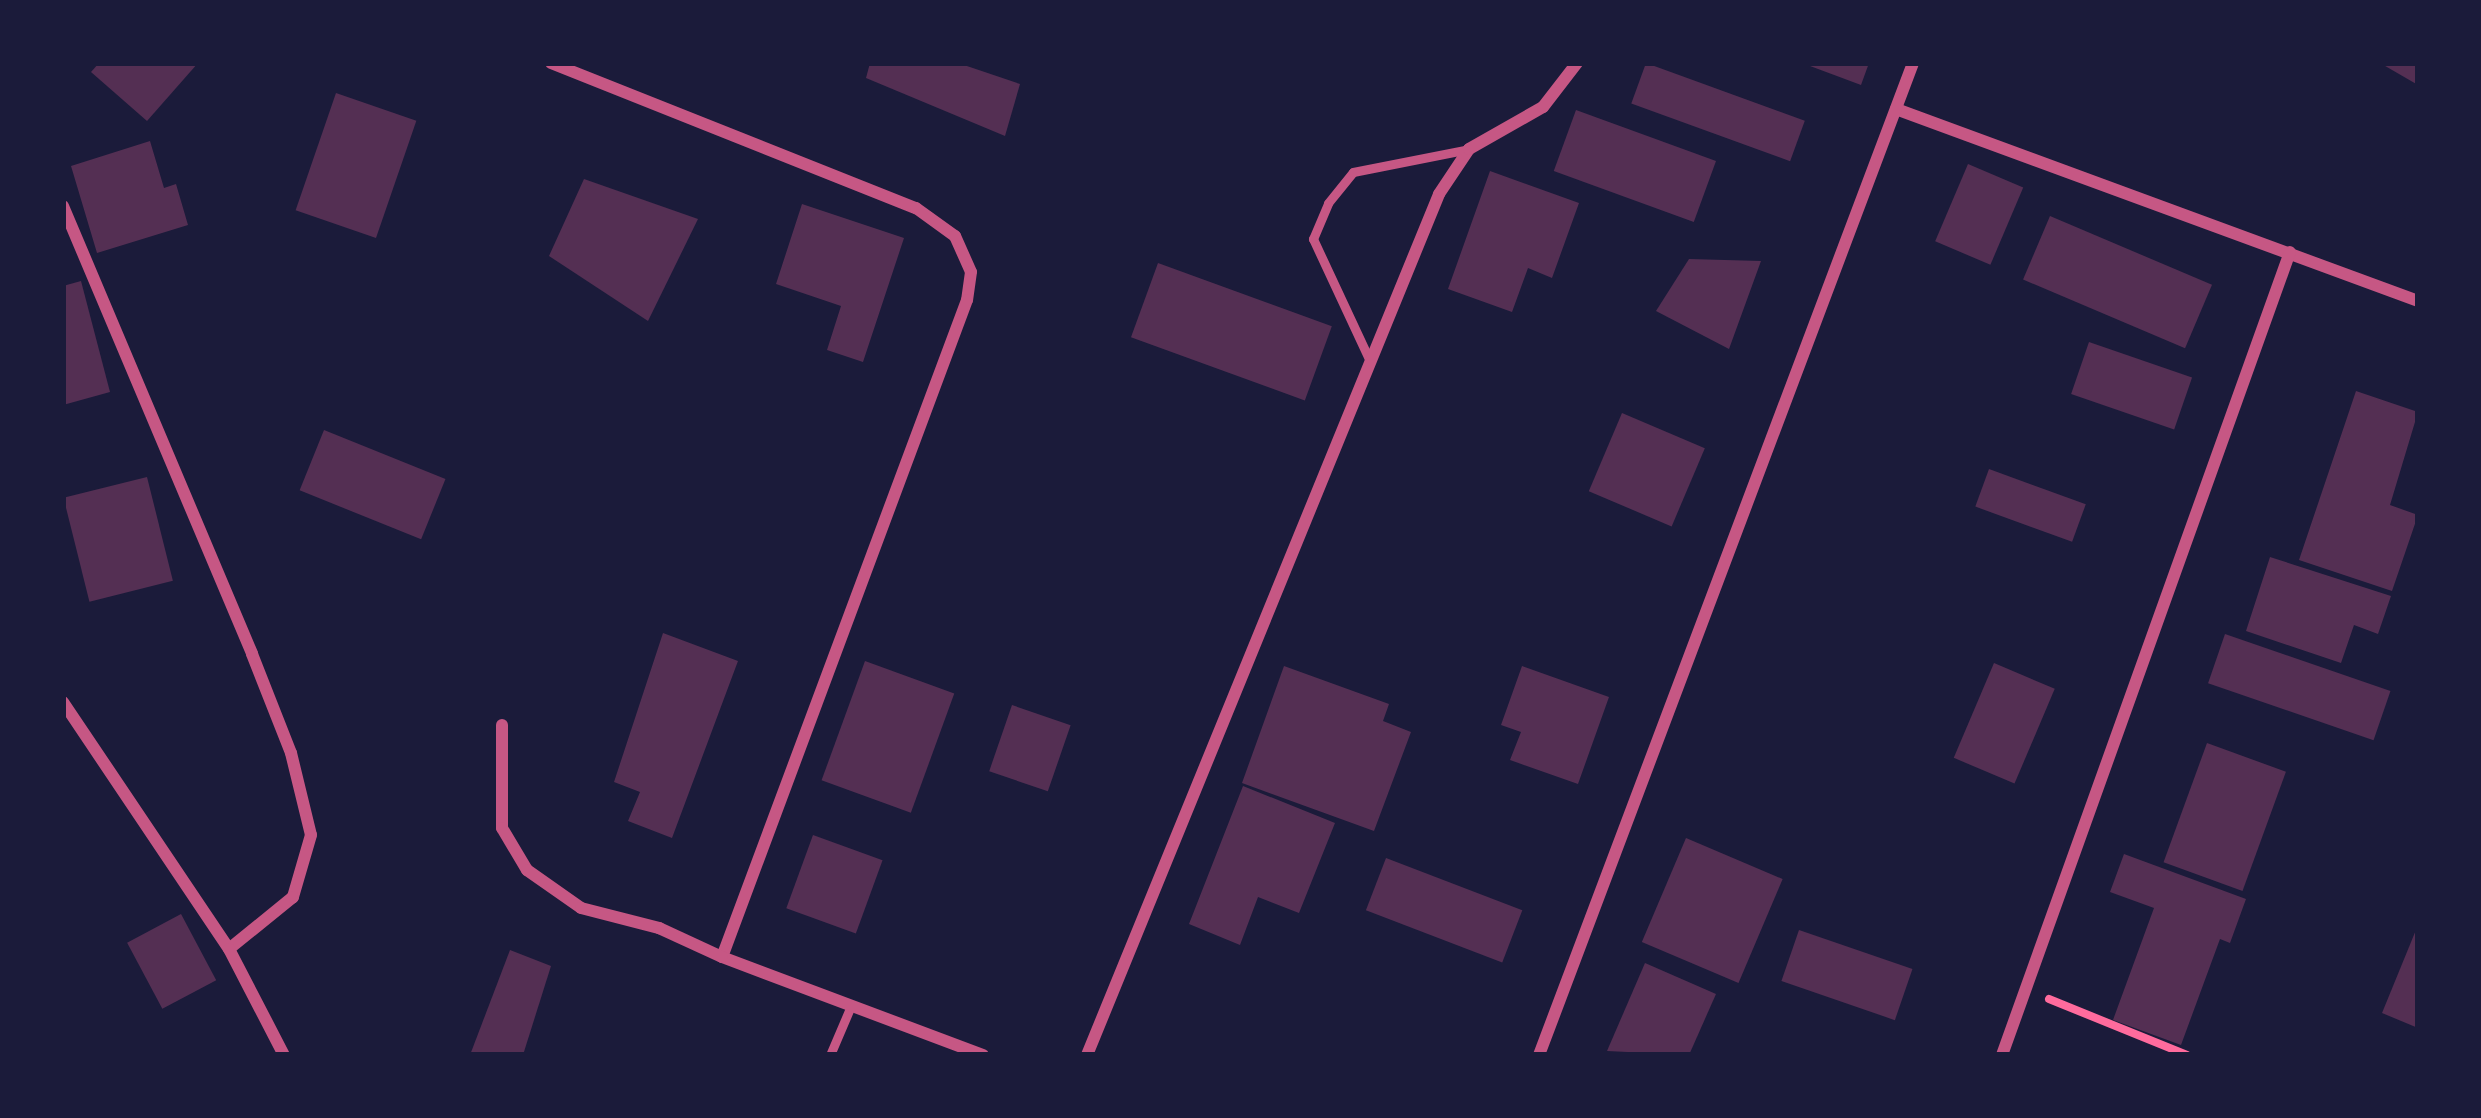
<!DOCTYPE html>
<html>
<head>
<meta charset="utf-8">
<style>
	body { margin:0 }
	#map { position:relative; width:2481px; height:1118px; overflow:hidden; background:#1b1b3a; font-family:Signika,sans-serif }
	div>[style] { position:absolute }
	.building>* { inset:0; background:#542f53; transform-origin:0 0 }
	.path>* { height:8px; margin:-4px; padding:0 4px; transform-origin:4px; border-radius:4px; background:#ff6b9d }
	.service>* { height:9px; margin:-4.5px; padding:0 4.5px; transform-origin:4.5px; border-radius:4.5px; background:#c65784 }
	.minor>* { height:12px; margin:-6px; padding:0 6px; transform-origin:6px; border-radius:6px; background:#c65784 }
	span { translate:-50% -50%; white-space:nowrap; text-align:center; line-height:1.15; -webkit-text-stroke:10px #1b1b3a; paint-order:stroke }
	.frame { position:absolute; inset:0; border:66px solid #1b1b3a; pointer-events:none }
</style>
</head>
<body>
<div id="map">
	<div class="building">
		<div style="clip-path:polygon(99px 63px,198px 63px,147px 121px,91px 72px)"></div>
		<div style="clip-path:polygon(870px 63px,958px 63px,1020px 84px,1005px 136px,866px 78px)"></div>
		<div style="left:1646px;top:63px;width:169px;height:43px;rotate:20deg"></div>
		<div style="clip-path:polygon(1802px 63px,1869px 63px,1861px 85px)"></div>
		<div style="clip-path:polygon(2380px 63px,2418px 63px,2418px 85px)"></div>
		<div style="left:336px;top:93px;width:85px;height:124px;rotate:19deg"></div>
		<div style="left:1576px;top:110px;width:149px;height:65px;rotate:20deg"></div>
		<div style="clip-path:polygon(150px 141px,164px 188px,176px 184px,188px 225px,97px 253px,71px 166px)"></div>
		<div style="left:1968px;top:164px;width:60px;height:84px;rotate:23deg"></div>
		<div style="clip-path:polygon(1490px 171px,1579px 203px,1552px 278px,1528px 268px,1512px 312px,1448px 289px)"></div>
		<div style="clip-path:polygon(584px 179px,698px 219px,648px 321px,549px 256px)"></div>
		<div style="clip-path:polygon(802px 204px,904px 238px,863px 362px,827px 350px,841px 306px,776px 284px)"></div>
		<div style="left:2050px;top:216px;width:176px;height:69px;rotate:23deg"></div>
		<div style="clip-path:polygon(1689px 259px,1761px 261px,1729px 349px,1656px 311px)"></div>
		<div style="left:1158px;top:263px;width:185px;height:79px;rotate:20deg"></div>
		<div style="clip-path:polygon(81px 281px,110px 392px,63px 405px,63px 286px)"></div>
		<div style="left:2089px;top:342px;width:109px;height:55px;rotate:19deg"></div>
		<div style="clip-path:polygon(2356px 391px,2418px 412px,2390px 505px,2418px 515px,2392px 591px,2299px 560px)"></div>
		<div style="left:1622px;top:413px;width:90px;height:85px;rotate:23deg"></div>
		<div style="left:324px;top:430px;width:131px;height:65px;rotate:22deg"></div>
		<div style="left:1989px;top:469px;width:103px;height:40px;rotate:20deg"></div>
		<div style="left:147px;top:477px;width:107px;height:86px;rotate:76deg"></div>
		<div style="clip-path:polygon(2270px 557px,2391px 596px,2378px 634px,2354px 625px,2341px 663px,2246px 631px)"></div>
		<div style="clip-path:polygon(663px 633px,738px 661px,672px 838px,628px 821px,640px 792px,614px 782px)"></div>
		<div style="left:2225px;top:634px;width:175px;height:52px;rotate:19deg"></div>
		<div style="left:865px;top:661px;width:95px;height:127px;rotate:20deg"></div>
		<div style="left:1994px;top:663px;width:66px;height:103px;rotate:23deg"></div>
		<div style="clip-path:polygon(1284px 666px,1389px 704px,1383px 721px,1411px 732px,1374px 831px,1242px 783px)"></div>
		<div style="clip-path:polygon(1522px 666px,1609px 697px,1578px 784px,1510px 760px,1521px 732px,1501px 725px)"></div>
		<div style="left:1012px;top:705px;width:62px;height:70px;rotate:19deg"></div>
		<div style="left:2207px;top:743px;width:84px;height:127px;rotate:20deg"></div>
		<div style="clip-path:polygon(1243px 786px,1335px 823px,1299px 913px,1258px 897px,1240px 945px,1189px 924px)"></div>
		<div style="left:813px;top:835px;width:74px;height:78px;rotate:20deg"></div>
		<div style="left:1686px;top:838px;width:105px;height:113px;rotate:23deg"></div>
		<div style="clip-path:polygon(2124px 854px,2246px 899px,2230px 943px,2220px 939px,2181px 1045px,2113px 1020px,2154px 908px,2110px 892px)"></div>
		<div style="left:1386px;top:858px;width:146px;height:56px;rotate:21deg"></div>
		<div style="left:181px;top:914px;width:75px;height:61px;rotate:62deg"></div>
		<div style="clip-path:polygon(2418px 925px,2418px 1028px,2382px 1013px)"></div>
		<div style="left:1799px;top:930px;width:120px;height:54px;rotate:19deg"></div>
		<div style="clip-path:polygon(510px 950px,551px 966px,523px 1055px,470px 1055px)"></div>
		<div style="clip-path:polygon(1645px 963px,1716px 994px,1689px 1055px,1607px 1051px)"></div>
	</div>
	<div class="path">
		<div style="left:2049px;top:999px;width:149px;rotate:22.1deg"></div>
	</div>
	<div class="service">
		<div style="left:1370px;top:361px;width:135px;rotate:-115deg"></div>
		<div style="left:1313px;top:239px;width:39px;rotate:-67deg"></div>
		<div style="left:1328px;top:203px;width:40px;rotate:-51deg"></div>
		<div style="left:1353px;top:172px;width:118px;rotate:-11.2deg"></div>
		<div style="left:830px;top:1055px;width:51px;rotate:-66.9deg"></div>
	</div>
	<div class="minor">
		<div style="left:551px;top:63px;width:393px;rotate:21.7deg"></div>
		<div style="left:916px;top:208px;width:48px;rotate:35.7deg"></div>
		<div style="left:955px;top:236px;width:39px;rotate:66deg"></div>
		<div style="left:971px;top:272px;width:28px;rotate:98deg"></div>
		<div style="left:967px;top:300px;width:701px;rotate:110.45deg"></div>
		<div style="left:722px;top:957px;width:279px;rotate:20.6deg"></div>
		<div style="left:1896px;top:109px;width:556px;rotate:20.19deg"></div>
		<div style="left:63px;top:206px;width:486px;rotate:67.1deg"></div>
		<div style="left:252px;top:654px;width:106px;rotate:68.5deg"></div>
		<div style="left:291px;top:753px;width:84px;rotate:76.3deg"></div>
		<div style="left:311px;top:835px;width:65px;rotate:106.2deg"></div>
		<div style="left:293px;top:897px;width:82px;rotate:140.9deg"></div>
		<div style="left:63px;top:702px;width:298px;rotate:56.1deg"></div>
		<div style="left:229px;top:949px;width:119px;rotate:62.6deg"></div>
		<div style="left:502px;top:725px;width:103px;rotate:90deg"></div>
		<div style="left:502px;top:828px;width:49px;rotate:59.2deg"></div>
		<div style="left:527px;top:870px;width:66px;rotate:35.1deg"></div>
		<div style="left:581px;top:908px;width:81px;rotate:14.4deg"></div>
		<div style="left:659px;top:928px;width:69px;rotate:24.7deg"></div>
		<div style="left:1087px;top:1055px;width:930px;rotate:-67.76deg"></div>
		<div style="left:1439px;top:194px;width:54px;rotate:-56.3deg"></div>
		<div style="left:1469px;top:149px;width:85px;rotate:-29.6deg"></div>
		<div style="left:1543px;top:107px;width:56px;rotate:-52.3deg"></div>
		<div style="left:1539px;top:1055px;width:1060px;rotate:-69.34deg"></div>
		<div style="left:2002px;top:1055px;width:853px;rotate:-70.27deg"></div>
	</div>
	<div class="frame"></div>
</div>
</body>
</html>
